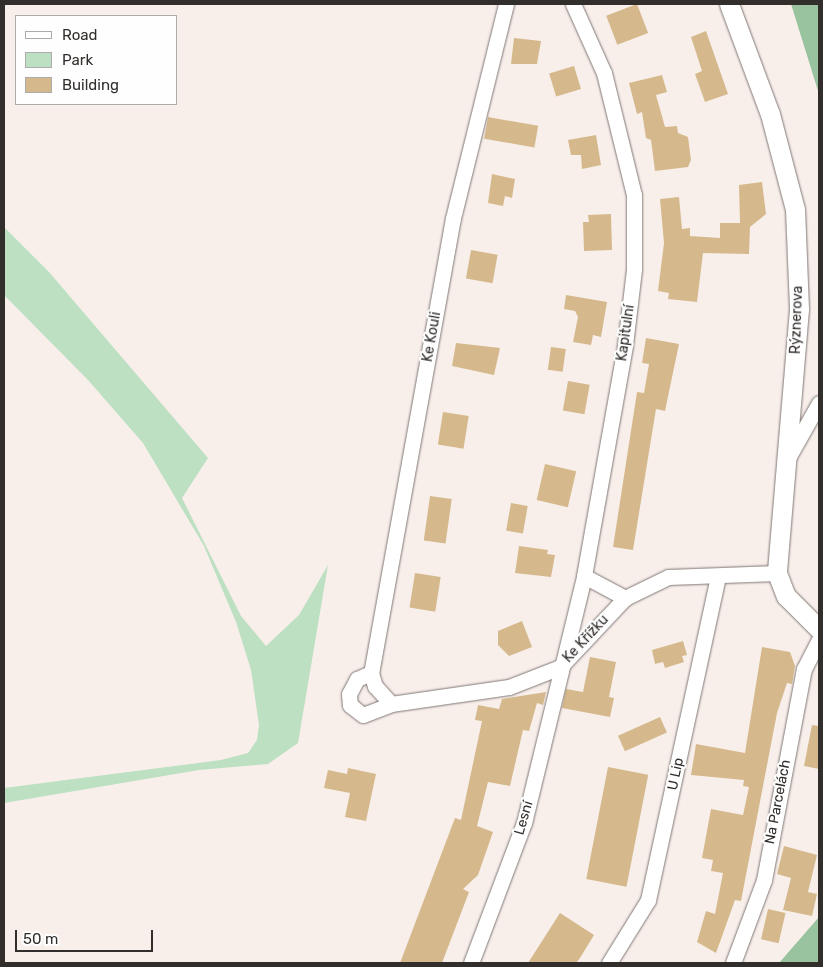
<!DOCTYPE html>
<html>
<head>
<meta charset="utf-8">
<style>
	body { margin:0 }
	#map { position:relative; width:823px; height:967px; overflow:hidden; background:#f8efeb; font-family:Rubik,sans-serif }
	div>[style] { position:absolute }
	.green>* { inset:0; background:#bde0c2 }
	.forest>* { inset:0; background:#99c39f }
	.building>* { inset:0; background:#d5b98c; transform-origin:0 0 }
	.roads { filter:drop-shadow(0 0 1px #807875) drop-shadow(0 0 1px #807875) }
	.minor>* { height:15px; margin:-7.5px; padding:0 7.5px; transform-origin:7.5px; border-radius:7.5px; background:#fff }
	.tertiary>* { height:19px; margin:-9.5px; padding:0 9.5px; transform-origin:9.5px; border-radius:9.5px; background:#fff }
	span { translate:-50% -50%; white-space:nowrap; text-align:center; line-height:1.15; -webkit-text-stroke:4.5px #fefefe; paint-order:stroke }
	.street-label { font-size:14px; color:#312e2c }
	.frame { position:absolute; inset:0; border:5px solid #312e2c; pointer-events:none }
	.legend { position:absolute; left:15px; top:15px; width:162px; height:90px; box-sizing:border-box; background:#fefefe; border:1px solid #acabaa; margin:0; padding:6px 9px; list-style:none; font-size:15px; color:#312e2c }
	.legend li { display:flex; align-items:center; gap:10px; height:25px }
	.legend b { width:25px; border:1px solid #acabaa }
	.scale { position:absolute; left:15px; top:930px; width:138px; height:22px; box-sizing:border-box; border:2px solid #312e2c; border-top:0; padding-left:6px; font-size:15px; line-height:18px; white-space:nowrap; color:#312e2c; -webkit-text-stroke:4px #fefefe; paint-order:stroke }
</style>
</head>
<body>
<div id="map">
	<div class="green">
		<div style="clip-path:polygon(4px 227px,49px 272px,208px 458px,182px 498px,241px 616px,266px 646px,299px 615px,328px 565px,298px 743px,268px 764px,199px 770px,4px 803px,4px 788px,221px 760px,248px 753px,257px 740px,259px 725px,251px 670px,236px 622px,204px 546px,143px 443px,88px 380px,4px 295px)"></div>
	</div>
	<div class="forest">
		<div style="clip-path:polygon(791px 4px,819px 4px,819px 94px)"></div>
		<div style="clip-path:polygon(819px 917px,819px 963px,779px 963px)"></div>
	</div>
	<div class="building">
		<div style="left:637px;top:4px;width:31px;height:33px;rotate:69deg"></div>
		<div style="clip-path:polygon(706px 31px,728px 94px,705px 102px,695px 74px,702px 71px,691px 37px)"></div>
		<div style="clip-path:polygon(514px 38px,541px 41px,537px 64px,511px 64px)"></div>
		<div style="left:574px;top:66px;width:24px;height:26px;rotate:73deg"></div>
		<div style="clip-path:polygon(662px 75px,667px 92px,656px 95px,665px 127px,677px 126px,678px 133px,688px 137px,691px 160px,688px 167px,655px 171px,651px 140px,646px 138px,642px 112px,637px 114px,629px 83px)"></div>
		<div style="left:488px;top:117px;width:51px;height:22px;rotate:10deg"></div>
		<div style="clip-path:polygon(596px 135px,601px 165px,582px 169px,581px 155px,571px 155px,568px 140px)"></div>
		<div style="clip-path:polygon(492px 174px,515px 179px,512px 198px,505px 196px,503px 206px,488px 203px)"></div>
		<div style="clip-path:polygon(762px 182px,766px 214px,750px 227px,749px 254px,703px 253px,697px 302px,668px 299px,669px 293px,658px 291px,664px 243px,660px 199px,679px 197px,682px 229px,690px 228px,690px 236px,720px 238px,720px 223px,740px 223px,739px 185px)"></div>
		<div style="clip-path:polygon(611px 214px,612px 250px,584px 251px,583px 222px,589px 222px,588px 215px)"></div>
		<div style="left:471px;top:250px;width:27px;height:29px;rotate:10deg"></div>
		<div style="clip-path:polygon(566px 295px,607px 302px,601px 337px,593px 335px,591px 345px,573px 342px,578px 317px,575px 311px,564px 309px)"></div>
		<div style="clip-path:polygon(646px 338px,679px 344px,665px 411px,656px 409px,633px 550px,613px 547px,637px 392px,644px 393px,649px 364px,642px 363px)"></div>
		<div style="clip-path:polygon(456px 343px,500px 348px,494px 375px,452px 366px)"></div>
		<div style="left:551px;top:347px;width:15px;height:23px;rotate:8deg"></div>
		<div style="left:568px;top:381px;width:22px;height:30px;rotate:10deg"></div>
		<div style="left:443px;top:412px;width:26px;height:33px;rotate:9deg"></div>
		<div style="left:545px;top:464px;width:32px;height:37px;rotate:13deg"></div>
		<div style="left:430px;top:496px;width:22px;height:45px;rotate:8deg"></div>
		<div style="left:511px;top:503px;width:17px;height:28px;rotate:10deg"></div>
		<div style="clip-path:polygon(519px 546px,548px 550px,547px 554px,555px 555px,551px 577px,515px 573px)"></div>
		<div style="left:415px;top:573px;width:26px;height:35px;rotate:9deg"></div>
		<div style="clip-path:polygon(522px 621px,532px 647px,509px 656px,498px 645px,498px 631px)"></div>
		<div style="clip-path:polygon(683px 641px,687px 655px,682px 656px,684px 662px,665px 668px,663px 662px,655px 664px,652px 650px)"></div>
		<div style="clip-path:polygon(762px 647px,790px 652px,795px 666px,792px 684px,787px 683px,777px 713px,741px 901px,735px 900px,716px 953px,697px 942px,706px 911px,715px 914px,723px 873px,711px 871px,713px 860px,702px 858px,711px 809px,743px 815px,749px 787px,743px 786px,744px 780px,691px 775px,696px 744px,745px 753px)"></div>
		<div style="clip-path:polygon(590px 657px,616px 662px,609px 697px,614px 698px,610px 717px,562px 708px,566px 689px,583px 692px)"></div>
		<div style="clip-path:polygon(546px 692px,543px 705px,537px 703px,529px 731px,523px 730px,510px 786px,488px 782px,477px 826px,493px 832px,478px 875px,463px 889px,469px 892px,442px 963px,400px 963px,455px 818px,461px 820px,482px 721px,475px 720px,478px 705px,499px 709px,502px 699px)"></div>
		<div style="left:660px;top:717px;width:17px;height:46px;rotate:66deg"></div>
		<div style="clip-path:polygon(812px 725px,819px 726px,819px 769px,804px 766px)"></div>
		<div style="left:608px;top:767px;width:41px;height:114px;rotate:11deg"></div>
		<div style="clip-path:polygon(348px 768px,376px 774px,366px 821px,345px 817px,350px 793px,324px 788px,328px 770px,347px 774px)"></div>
		<div style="clip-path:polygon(784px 846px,817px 855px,808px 892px,817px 894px,812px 916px,783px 910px,791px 878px,777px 874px)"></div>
		<div style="left:768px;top:909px;width:18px;height:31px;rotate:13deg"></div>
		<div style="clip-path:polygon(560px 913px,594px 935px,580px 958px,576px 963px,528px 963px)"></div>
	</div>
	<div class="roads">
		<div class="minor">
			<div style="left:506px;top:4px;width:220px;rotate:103.9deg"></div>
			<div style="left:453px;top:218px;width:462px;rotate:100.2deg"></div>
			<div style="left:371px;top:673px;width:15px;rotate:157deg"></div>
			<div style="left:357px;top:679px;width:17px;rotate:118deg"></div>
			<div style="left:349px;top:694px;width:11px;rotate:85deg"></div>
			<div style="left:350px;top:705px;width:16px;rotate:38deg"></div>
			<div style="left:363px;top:715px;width:30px;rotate:-21deg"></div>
			<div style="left:391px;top:704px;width:119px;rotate:-8.2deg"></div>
			<div style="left:509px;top:687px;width:55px;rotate:-21.4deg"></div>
			<div style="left:560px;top:667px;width:95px;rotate:-46.7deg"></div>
			<div style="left:625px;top:598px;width:48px;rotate:-26deg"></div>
			<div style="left:668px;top:577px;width:109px;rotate:-2.1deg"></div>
			<div style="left:788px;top:458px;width:63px;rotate:-60.6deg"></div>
			<div style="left:584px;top:576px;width:47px;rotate:28.2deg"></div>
			<div style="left:371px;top:673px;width:14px;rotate:73deg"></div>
			<div style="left:375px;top:686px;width:24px;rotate:48deg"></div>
			<div style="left:471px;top:963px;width:150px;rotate:-69.3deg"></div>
			<div style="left:524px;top:823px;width:254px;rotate:-76.3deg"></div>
			<div style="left:584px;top:576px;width:235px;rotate:-79.9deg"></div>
			<div style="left:625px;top:345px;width:77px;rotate:-83.2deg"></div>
			<div style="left:634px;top:269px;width:74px;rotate:-90deg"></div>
			<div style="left:634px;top:195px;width:126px;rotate:-103.8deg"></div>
			<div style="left:604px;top:73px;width:76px;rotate:-114.2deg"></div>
			<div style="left:609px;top:963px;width:74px;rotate:-58.2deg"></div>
			<div style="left:648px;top:900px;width:331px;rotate:-77.8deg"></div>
			<div style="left:733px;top:963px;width:89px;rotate:-69.5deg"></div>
			<div style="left:764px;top:880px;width:215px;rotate:-79.3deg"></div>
			<div style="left:804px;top:669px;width:33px;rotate:-63deg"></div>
		</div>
		<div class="tertiary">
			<div style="left:729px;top:4px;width:117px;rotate:69.6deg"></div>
			<div style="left:770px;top:114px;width:98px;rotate:75.3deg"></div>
			<div style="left:795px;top:209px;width:100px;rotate:87.7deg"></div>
			<div style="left:799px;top:309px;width:265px;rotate:94.8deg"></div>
			<div style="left:777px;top:573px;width:25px;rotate:69deg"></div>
			<div style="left:786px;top:596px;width:47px;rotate:45deg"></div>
		</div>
	</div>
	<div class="street-label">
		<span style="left:797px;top:320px;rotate:-88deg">Rýznerova</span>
		<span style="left:626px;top:333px;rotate:-82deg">Kapitulní</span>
		<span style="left:432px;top:337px;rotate:-80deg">Ke Kouli</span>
		<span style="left:586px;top:639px;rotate:-47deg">Ke Křížku</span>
		<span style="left:676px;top:774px;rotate:-78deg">U Lip</span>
		<span style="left:778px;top:802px;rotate:-79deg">Na Parcelách</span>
		<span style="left:524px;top:818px;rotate:-74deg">Lesní</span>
	</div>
	<div class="frame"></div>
	<ul class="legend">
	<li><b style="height:6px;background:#fff"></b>Road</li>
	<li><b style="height:14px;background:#bde0c2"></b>Park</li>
	<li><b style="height:14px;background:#d5b98c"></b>Building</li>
	</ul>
	<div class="scale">50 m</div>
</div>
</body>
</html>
